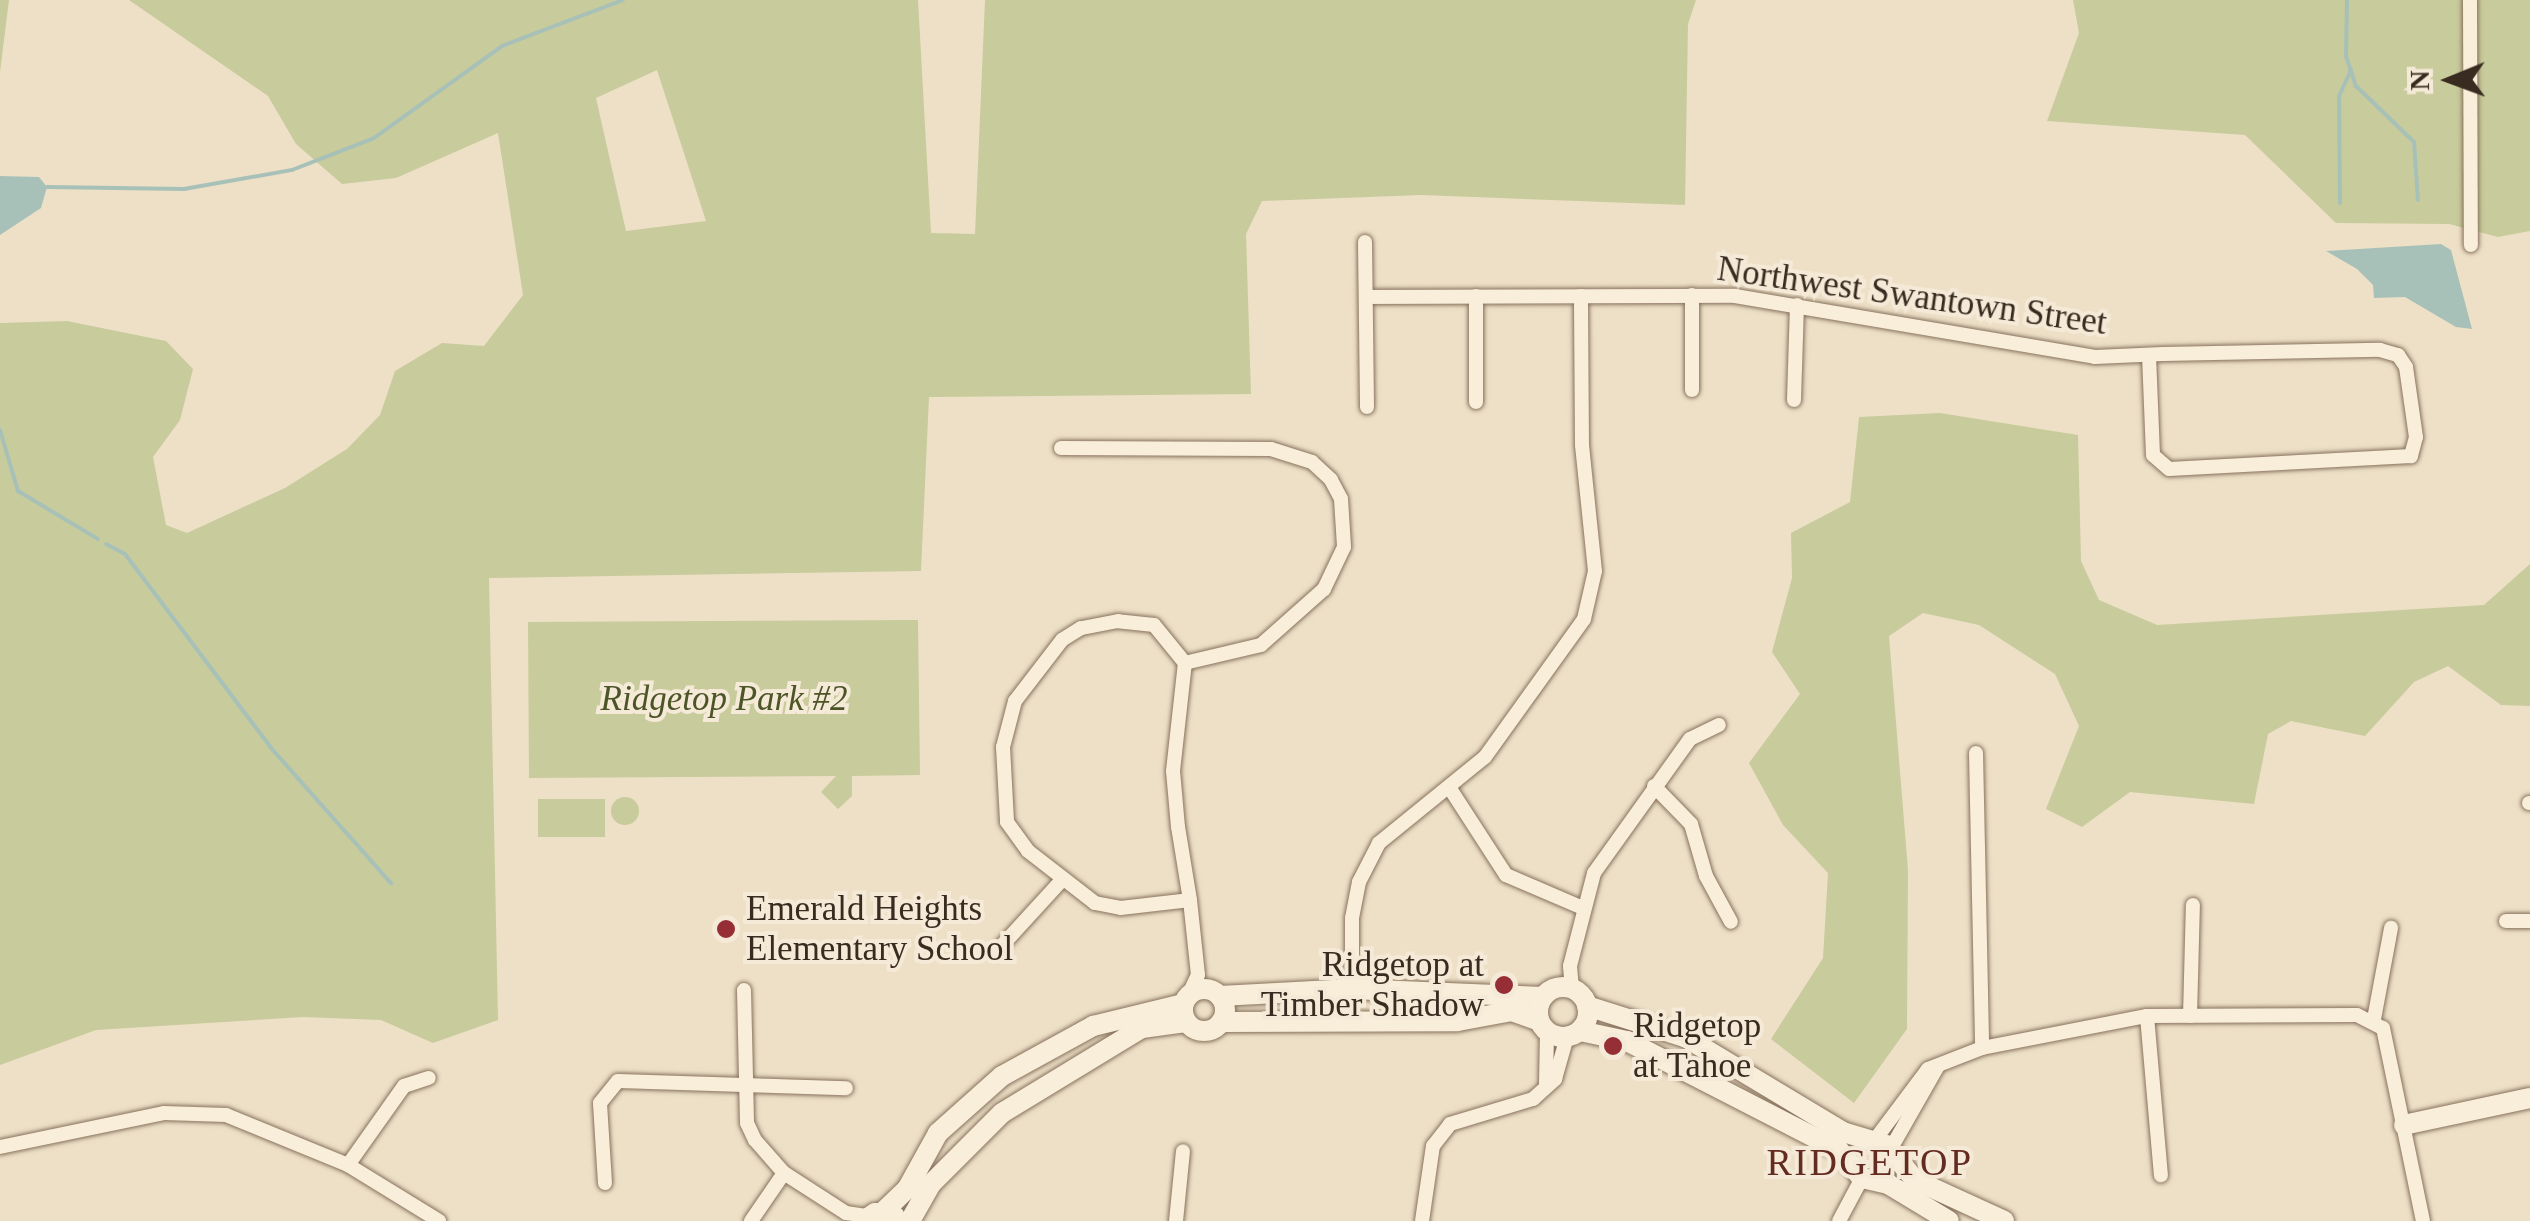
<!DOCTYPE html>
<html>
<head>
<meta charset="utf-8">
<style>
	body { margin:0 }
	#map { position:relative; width:2530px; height:1221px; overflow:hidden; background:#ede0c7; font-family:Georgia,serif }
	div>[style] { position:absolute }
	.green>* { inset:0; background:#c8cb9b; transform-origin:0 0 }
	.round { border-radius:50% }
	.water>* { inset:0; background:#a8c1b8 }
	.stream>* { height:4px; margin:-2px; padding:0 2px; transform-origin:2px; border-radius:2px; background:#a8c1b8 }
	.roads { filter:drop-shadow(0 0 2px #88725d) drop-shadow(0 0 2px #88725d) }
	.street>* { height:14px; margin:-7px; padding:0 7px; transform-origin:7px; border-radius:7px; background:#f8eeda }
	.secondary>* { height:20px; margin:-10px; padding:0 10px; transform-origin:10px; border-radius:10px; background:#f8eeda }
	.secondary>.ring { margin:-10px; padding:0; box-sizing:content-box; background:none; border:20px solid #f8eeda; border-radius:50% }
	.dots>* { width:28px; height:28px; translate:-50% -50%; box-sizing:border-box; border:5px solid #f5ead7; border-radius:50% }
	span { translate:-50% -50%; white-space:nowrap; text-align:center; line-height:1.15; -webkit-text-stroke:8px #f5ead7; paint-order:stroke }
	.street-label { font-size:35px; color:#392b20 }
	.park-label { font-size:35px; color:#4c5527; font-style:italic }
	.poi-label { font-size:35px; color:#392b20 }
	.left { translate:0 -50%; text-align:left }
	.right { translate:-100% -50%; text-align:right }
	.neighbourhood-label { font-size:38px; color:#642b21; letter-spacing:2.5px }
	.north { position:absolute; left:2400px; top:30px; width:100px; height:100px; -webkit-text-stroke:8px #f5ead7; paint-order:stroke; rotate:269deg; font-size:28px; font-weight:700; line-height:40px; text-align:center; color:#392b20 }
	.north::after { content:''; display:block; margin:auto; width:35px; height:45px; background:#392b20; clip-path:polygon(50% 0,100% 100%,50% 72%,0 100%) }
</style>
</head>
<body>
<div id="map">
	<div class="green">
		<div style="clip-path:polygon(0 0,9px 0,0 72px)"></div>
		<div style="clip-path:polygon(evenodd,129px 0,918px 0,931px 233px,975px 234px,985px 0,1696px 0,1688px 24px,1685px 205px,1421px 195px,1262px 201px,1246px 234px,1251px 394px,929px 397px,921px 571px,489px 578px,498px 1020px,433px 1043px,381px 1020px,303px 1017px,96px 1030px,0 1065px,0 323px,67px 321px,166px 341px,193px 369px,180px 420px,153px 457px,166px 525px,187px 533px,285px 488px,347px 449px,380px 415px,395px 371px,442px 343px,484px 346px,523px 295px,498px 133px,396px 178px,342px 184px,296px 144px,268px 96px,129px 0,657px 70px,706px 221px,626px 231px,596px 98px,657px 70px)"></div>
		<div style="clip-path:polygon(2073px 0,2530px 0,2530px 231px,2498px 237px,2449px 224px,2336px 223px,2245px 135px,2047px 121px,2079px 33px)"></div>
		<div style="clip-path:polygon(1940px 413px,2078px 435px,2081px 561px,2099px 600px,2157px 625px,2484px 605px,2530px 564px,2530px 706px,2501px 705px,2448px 666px,2414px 682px,2365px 736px,2291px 721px,2268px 734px,2254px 804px,2130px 792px,2082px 827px,2046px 809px,2079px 726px,2055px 674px,1979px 625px,1923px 613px,1889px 636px,1908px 870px,1907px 1029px,1854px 1103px,1771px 1039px,1823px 958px,1828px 873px,1783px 825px,1749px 763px,1800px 694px,1772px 652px,1792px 578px,1791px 533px,1850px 502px,1859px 417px)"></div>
		<div style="clip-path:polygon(918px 620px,920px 775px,852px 776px,852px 796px,838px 809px,821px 792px,836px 776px,529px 778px,528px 622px)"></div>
		<div class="round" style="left:611px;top:797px;width:28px;height:28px"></div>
		<div style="left:605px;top:799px;width:38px;height:67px;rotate:90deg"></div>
	</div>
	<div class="water">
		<div style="clip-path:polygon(0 176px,39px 177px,47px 187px,41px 208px,0 235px)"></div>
		<div style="clip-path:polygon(2441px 244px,2451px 250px,2472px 329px,2456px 327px,2405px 297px,2374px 298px,2373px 285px,2357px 269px,2326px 251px)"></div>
	</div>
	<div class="stream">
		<div style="left:2347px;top:0;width:56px;rotate:91deg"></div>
		<div style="left:2346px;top:56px;width:32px;rotate:72deg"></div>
		<div style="left:2356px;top:86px;width:81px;rotate:44deg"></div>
		<div style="left:2414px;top:142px;width:58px;rotate:86.1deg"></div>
		<div style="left:47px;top:187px;width:137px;rotate:0.8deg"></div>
		<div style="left:184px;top:189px;width:110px;rotate:-10deg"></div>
		<div style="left:292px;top:170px;width:88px;rotate:-21.3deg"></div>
		<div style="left:374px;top:138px;width:158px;rotate:-35.7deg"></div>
		<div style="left:502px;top:46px;width:129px;rotate:-20.8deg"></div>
		<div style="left:2340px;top:203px;width:107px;rotate:-90.5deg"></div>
		<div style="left:2339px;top:96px;width:29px;rotate:-65deg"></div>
		<div style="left:0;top:430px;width:64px;rotate:73.6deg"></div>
		<div style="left:18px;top:491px;width:93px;rotate:31deg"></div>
		<div style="left:106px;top:544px;width:21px;rotate:28deg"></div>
		<div style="left:125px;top:554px;width:243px;rotate:53deg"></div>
		<div style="left:271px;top:748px;width:181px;rotate:48.4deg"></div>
	</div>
	<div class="roads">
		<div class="street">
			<div style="left:2470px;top:0;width:245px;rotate:89.8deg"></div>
			<div style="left:1365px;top:242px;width:165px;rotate:89.3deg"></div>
			<div style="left:1692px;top:295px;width:95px;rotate:90deg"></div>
			<div style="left:1476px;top:296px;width:106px;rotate:90deg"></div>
			<div style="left:1366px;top:297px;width:369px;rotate:-0.2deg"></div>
			<div style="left:1735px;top:296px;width:365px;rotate:9.6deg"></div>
			<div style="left:2095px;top:357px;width:68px;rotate:-2.5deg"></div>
			<div style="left:2163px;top:354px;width:217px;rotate:-1.1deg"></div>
			<div style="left:2380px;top:350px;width:19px;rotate:16deg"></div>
			<div style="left:2398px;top:355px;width:14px;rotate:56deg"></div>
			<div style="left:2406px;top:367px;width:71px;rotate:81.9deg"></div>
			<div style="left:2416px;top:437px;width:20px;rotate:105deg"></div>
			<div style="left:2411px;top:456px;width:242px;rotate:176.9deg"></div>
			<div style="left:2169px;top:469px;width:21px;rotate:-139deg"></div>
			<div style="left:2153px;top:455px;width:100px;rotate:-92.3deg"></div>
			<div style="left:1794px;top:400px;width:95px;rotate:-88.2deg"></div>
			<div style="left:1061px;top:448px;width:210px;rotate:0.3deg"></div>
			<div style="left:1271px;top:449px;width:43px;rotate:17.6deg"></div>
			<div style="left:1312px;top:462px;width:26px;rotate:43deg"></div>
			<div style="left:1331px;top:480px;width:21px;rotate:62deg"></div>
			<div style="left:1341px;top:499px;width:48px;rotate:86.4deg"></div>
			<div style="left:1344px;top:547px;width:47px;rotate:115.5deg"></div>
			<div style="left:1324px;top:589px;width:84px;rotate:138.4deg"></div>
			<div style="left:1261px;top:645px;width:78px;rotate:166.7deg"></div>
			<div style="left:1976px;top:753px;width:295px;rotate:88.8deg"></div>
			<div style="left:1654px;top:786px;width:53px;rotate:45.8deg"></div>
			<div style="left:1691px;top:824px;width:54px;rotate:73.9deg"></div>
			<div style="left:1706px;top:876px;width:52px;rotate:61.5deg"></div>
			<div style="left:1449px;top:787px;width:105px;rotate:57.1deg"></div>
			<div style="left:1506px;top:875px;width:84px;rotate:23.2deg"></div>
			<div style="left:2529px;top:803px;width:1px"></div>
			<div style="left:2506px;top:921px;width:24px"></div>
			<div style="left:996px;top:952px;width:96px;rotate:-47.5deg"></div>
			<div style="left:1352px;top:989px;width:71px;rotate:-90deg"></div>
			<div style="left:1352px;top:918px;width:37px;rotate:-79deg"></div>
			<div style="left:1359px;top:882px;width:44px;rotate:-62.9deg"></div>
			<div style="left:1379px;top:843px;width:136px;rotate:-39.1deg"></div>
			<div style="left:1485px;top:757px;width:170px;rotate:-54.3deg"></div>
			<div style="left:1584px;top:619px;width:49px;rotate:-77.1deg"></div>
			<div style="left:1595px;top:571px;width:127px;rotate:-95.9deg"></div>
			<div style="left:1582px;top:445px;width:149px;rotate:-90.4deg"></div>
			<div style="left:1572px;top:989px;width:23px;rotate:-95deg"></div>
			<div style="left:1570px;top:966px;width:96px;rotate:-75.5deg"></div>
			<div style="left:1594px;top:873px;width:165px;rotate:-54.4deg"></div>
			<div style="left:1690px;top:739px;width:32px;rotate:-26deg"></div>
			<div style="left:744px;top:990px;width:133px;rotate:88.7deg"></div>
			<div style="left:747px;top:1123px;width:19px;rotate:65deg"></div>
			<div style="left:755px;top:1140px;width:44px;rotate:48.7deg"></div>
			<div style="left:784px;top:1173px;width:74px;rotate:32.8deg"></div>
			<div style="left:846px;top:1213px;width:22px;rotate:8deg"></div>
			<div style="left:1189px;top:994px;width:21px;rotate:-65deg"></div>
			<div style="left:1198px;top:975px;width:75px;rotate:-96.1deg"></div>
			<div style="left:1190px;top:900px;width:74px;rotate:-99.3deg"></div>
			<div style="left:1178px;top:827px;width:56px;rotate:-95.1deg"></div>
			<div style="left:1173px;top:771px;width:109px;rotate:-83.7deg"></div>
			<div style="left:1185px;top:663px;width:49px;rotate:-129.2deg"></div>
			<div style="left:1154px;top:625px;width:36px;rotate:-174deg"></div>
			<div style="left:1118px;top:621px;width:38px;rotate:169deg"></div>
			<div style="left:1081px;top:628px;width:22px;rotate:148deg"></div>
			<div style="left:1062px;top:640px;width:77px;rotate:127.6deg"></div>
			<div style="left:1015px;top:701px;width:48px;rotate:104.6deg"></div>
			<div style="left:1003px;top:747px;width:75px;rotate:86.9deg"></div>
			<div style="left:1007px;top:822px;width:36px;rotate:54deg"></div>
			<div style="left:1028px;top:851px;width:85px;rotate:37.8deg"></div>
			<div style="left:1095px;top:903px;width:26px;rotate:11deg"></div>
			<div style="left:1121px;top:908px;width:69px;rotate:-6.6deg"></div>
			<div style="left:2147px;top:1016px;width:160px;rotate:85deg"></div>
			<div style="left:2190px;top:1016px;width:111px;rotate:-88.5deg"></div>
			<div style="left:2374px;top:1019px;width:93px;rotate:-79.4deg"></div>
			<div style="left:1546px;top:1084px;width:53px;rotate:-88.9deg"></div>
			<div style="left:1874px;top:1141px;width:90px;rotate:-53.1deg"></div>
			<div style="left:1928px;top:1069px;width:58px;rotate:-21.3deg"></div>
			<div style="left:1982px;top:1048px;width:168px;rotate:-11deg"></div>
			<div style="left:2147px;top:1016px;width:210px;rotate:-0.3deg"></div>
			<div style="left:2357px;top:1015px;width:29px;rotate:27deg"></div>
			<div style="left:2383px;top:1028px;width:197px;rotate:78.3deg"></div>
			<div style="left:0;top:1147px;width:167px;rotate:-11.7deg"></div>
			<div style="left:164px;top:1113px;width:62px;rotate:1.8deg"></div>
			<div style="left:226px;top:1115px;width:132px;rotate:22.3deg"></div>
			<div style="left:348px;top:1165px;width:107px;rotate:31.6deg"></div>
			<div style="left:1890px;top:1150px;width:97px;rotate:-60.3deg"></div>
			<div style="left:348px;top:1165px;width:97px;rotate:-54.7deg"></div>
			<div style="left:404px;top:1086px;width:26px;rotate:-18deg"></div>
			<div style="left:605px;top:1183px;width:80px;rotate:-93.6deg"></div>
			<div style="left:600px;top:1103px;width:28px;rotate:-51deg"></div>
			<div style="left:618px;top:1081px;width:228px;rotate:1.8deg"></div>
			<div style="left:751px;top:1221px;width:58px;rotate:-55.5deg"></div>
			<div style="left:1176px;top:1221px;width:70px;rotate:-84.3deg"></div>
			<div style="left:1422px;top:1221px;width:76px;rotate:-81.7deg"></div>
			<div style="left:1433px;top:1146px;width:28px;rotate:-52deg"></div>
			<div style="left:1450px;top:1124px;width:87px;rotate:-16.8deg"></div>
			<div style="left:1533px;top:1099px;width:30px;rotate:-42deg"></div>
			<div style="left:1555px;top:1079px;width:44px;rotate:-74.1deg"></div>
			<div style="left:1839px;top:1221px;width:49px;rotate:-61.9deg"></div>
		</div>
		<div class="secondary">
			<div class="ring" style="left:1538px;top:987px;width:30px;height:30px"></div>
			<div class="ring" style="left:1183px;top:989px;width:22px;height:22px"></div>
			<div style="left:1220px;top:996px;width:132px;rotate:-3deg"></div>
			<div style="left:1352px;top:989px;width:191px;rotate:2.4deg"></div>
			<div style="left:1587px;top:1006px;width:103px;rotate:17.6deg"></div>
			<div style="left:1685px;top:1037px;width:184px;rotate:31deg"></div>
			<div style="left:1843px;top:1132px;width:45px;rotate:16.8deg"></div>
			<div style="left:1886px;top:1145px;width:45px;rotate:50.4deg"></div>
			<div style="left:1915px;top:1180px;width:98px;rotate:24.7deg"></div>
			<div style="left:1221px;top:1022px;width:237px;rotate:-0.2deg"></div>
			<div style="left:1458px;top:1021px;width:55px;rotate:-10.5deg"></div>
			<div style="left:1512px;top:1011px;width:29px;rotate:20deg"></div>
			<div style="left:1580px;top:1031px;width:48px;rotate:12deg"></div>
			<div style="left:1627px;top:1041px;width:238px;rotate:27.2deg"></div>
			<div style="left:1839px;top:1150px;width:36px;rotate:51deg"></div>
			<div style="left:1862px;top:1178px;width:27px;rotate:13deg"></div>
			<div style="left:1888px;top:1184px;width:71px;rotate:31.2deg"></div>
			<div style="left:2404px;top:1125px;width:129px;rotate:-12.1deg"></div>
			<div style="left:883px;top:1212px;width:33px;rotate:-44deg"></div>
			<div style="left:907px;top:1189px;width:64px;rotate:-61deg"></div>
			<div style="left:938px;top:1133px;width:86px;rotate:-41.7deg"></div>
			<div style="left:1002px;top:1076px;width:104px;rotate:-28.8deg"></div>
			<div style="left:1093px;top:1026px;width:93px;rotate:-13.7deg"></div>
			<div style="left:863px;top:1221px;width:14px;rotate:-34deg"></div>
			<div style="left:875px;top:1213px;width:20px;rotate:9deg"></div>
			<div style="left:910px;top:1221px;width:43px;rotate:-60.4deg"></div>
			<div style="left:931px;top:1184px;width:100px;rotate:-45deg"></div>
			<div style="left:1002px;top:1113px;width:164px;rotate:-31.3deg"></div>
			<div style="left:1142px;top:1028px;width:44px;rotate:-7.8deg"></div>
		</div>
	</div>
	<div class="dots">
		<div style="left:726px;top:929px;background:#962f35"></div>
		<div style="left:1504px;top:985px;background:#962f35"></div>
		<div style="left:1613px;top:1046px;background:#962f35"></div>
	</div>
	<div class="street-label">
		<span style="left:1912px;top:296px;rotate:8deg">Northwest Swantown Street</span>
	</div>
	<div class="park-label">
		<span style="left:724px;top:699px">Ridgetop Park #2</span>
	</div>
	<div class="poi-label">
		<span class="left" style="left:746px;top:929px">Emerald Heights<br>Elementary School</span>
		<span class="right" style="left:1484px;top:985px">Ridgetop at<br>Timber Shadow</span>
		<span class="left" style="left:1633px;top:1046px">Ridgetop<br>at Tahoe</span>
	</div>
	<div class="neighbourhood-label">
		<span style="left:1870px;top:1163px">RIDGETOP</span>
	</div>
	<div class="north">N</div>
</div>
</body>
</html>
